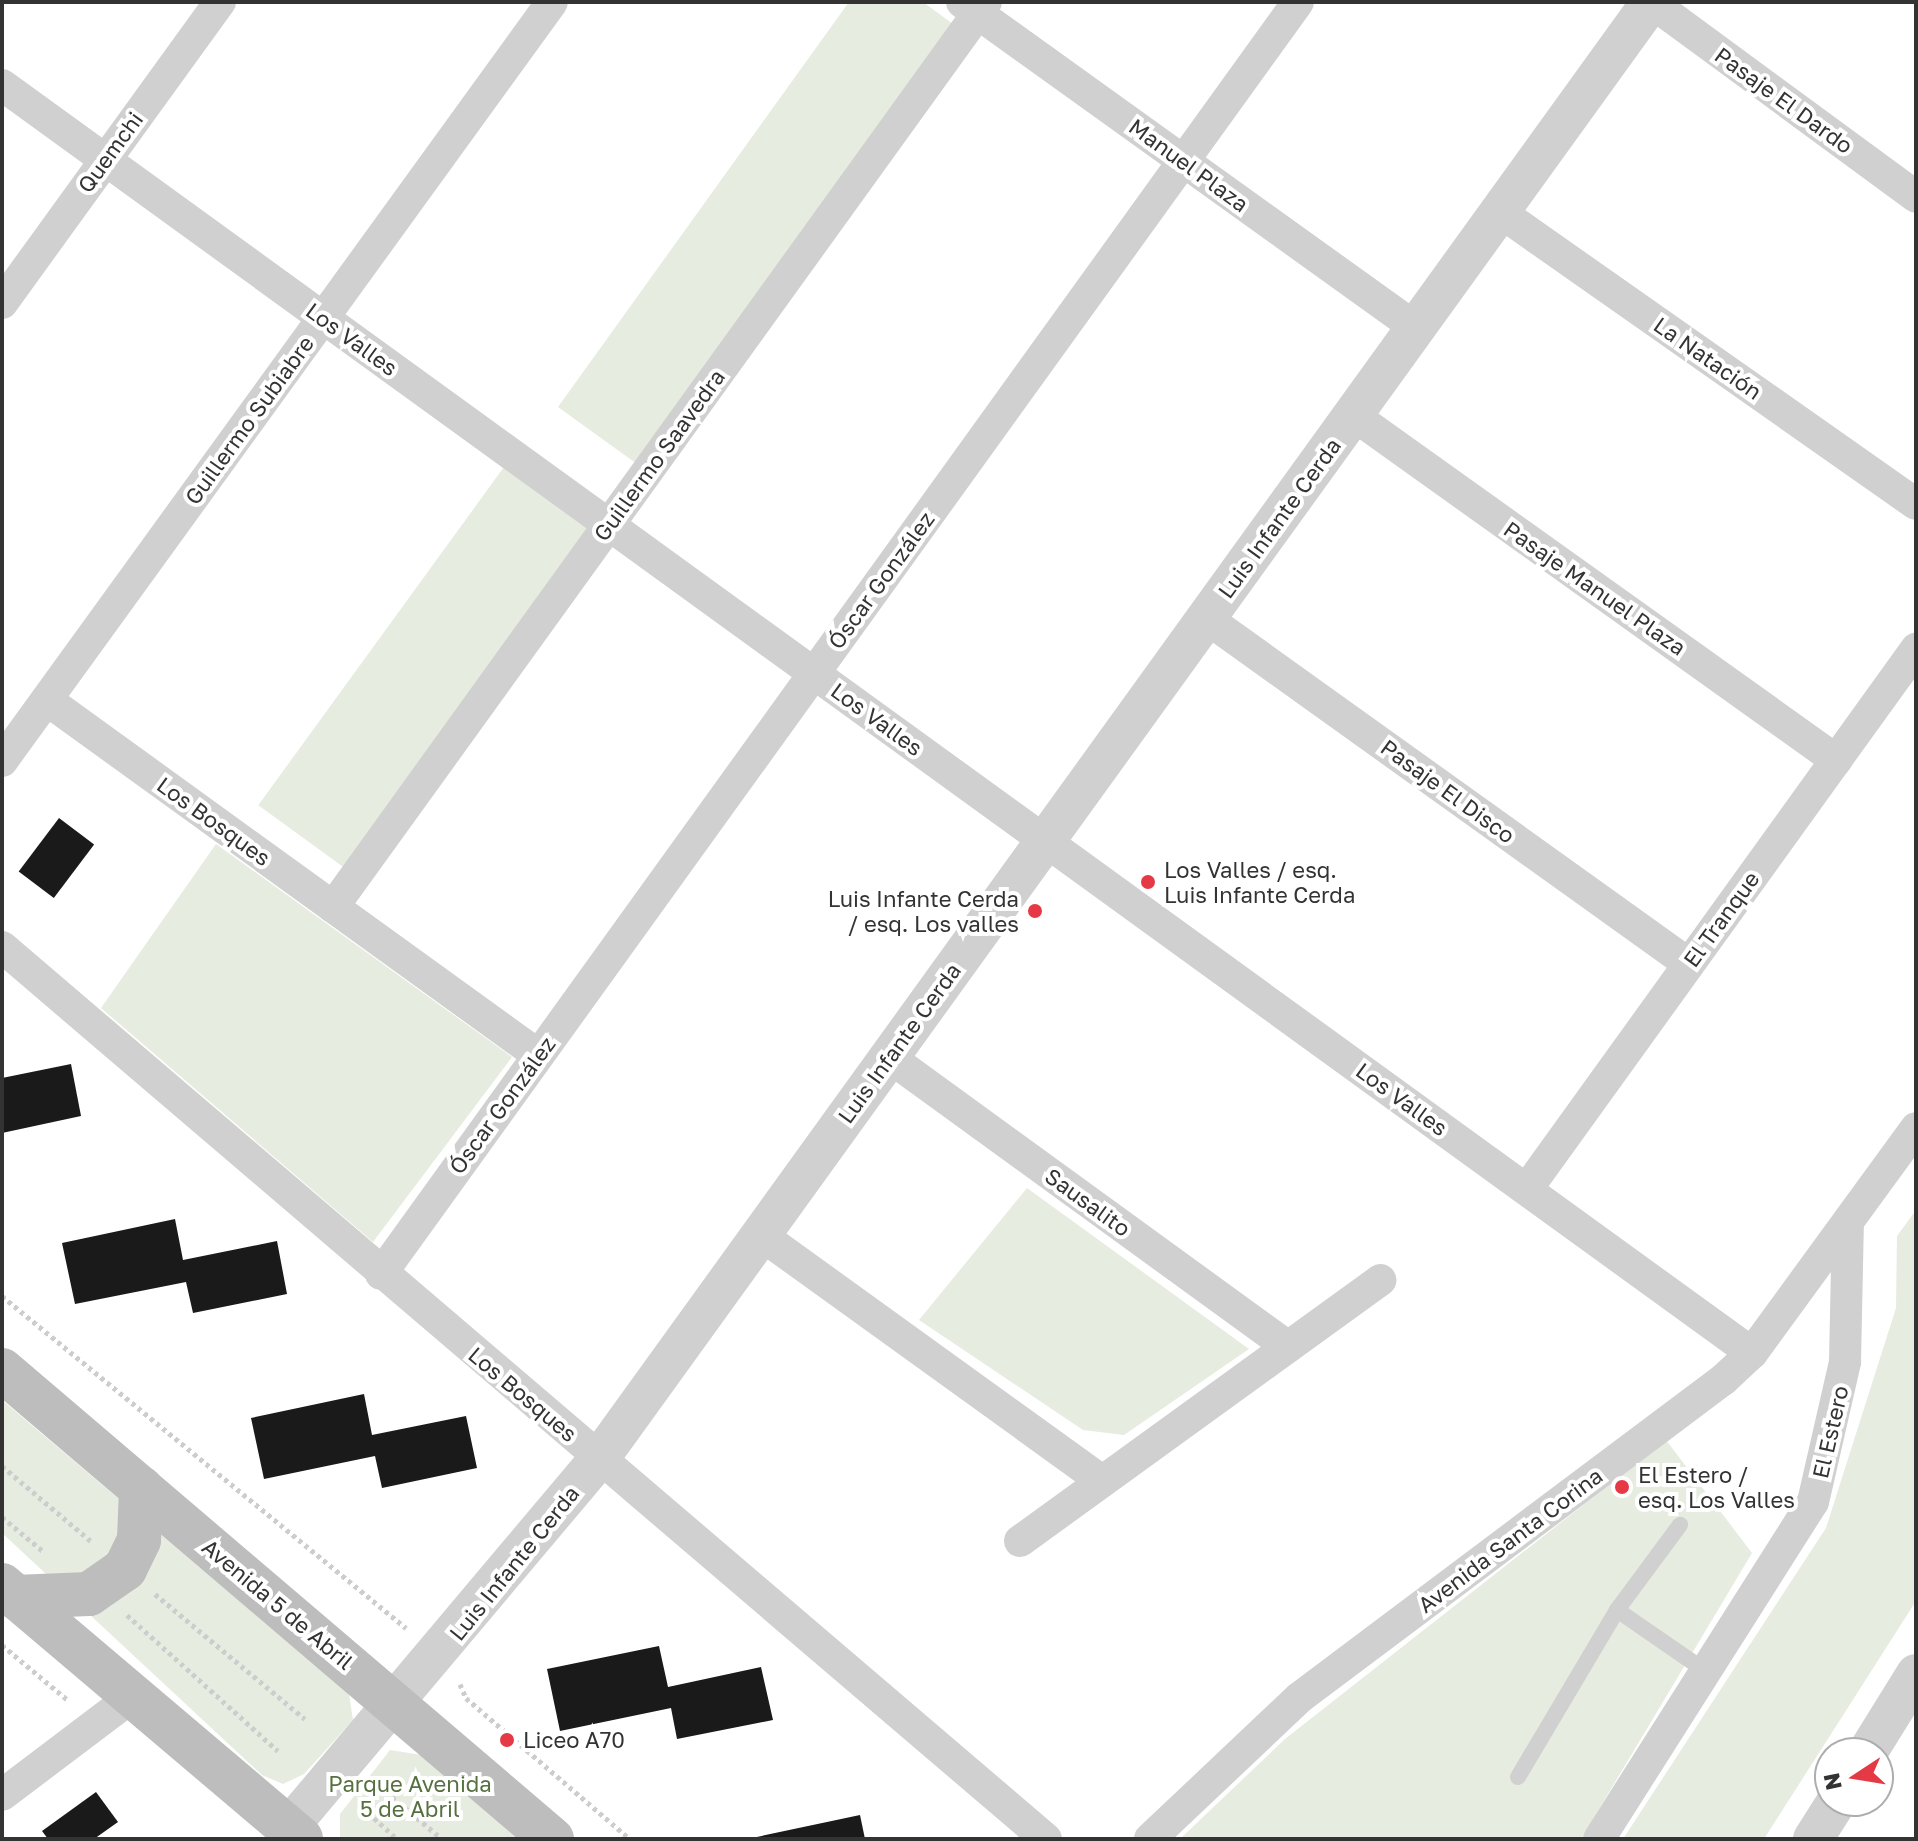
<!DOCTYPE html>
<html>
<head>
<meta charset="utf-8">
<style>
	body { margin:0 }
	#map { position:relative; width:1918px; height:1841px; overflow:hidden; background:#fff; font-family:"Golos Text",sans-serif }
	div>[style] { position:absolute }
	.green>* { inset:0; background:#e6ecdf; transform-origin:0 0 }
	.building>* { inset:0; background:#1a1a1a; transform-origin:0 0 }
	.path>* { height:5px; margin-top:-2.5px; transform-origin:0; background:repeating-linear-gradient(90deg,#cdcdcd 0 4px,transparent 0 8px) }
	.service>* { height:16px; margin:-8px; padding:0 8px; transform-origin:8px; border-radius:8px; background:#d0d0d0 }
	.minor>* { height:32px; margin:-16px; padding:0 16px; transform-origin:16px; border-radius:16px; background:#d0d0d0 }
	.tertiary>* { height:40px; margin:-20px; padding:0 20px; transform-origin:20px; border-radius:20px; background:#d0d0d0 }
	.secondary>* { height:44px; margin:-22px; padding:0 22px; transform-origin:22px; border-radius:22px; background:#bdbdbd }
	.dots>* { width:22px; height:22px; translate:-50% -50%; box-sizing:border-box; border:4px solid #fff; border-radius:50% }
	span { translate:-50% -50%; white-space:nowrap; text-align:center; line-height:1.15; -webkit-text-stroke:8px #fff; paint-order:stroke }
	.street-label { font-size:22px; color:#333 }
	.poi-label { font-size:22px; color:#333 }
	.left { translate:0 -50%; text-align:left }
	.right { translate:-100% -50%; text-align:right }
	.park-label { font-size:22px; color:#56703f }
	.frame { position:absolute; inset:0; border:4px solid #333; pointer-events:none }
	.north { position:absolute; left:1814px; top:1737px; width:80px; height:80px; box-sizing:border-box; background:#fff; border:2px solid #adadad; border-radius:50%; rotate:258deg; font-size:22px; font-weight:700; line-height:32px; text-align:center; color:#333 }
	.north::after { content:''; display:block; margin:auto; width:28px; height:36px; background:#e63946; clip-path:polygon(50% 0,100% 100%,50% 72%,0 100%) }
</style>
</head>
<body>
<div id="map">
	<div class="green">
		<div style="clip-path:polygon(849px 2px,923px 2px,953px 24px,637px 464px,558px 407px)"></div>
		<div style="left:504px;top:467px;width:108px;height:418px;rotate:36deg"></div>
		<div style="clip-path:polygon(216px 844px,512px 1057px,373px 1242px,101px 1008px)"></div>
		<div style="clip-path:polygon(1027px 1188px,1249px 1349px,1124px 1435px,1083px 1430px,919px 1320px)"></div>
		<div style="clip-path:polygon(1916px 1210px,1916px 1601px,1764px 1839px,1623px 1839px,1826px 1528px,1896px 1308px,1897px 1236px)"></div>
		<div style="clip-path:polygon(2px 1400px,349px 1694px,353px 1720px,304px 1774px,283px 1784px,262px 1775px,2px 1533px)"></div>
		<div style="clip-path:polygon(1666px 1440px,1752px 1553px,1581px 1839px,1180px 1839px,1285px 1739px)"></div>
		<div style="clip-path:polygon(390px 1750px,428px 1756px,524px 1839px,340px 1839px,340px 1814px)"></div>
	</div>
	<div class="building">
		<div style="left:59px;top:818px;width:44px;height:67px;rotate:37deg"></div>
		<div style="clip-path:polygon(71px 1064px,81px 1116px,2px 1133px,2px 1078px)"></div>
		<div style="clip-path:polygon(175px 1219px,183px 1260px,277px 1241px,287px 1294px,193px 1313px,186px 1282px,75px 1304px,62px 1243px)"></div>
		<div style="clip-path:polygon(364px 1394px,372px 1435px,466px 1416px,477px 1468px,382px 1488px,375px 1456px,264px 1479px,251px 1418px)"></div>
		<div style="clip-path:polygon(659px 1646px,668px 1687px,761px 1667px,773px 1720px,677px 1739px,671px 1708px,560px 1731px,547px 1669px)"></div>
		<div style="clip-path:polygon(96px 1792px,118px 1822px,94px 1839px,48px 1839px,42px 1831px)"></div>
		<div style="clip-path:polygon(860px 1815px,865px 1839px,752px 1839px,752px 1838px)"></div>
	</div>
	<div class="path">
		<div style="left:2px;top:1296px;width:523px;rotate:39.41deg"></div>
		<div style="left:2px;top:1466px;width:118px;rotate:40.2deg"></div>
		<div style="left:2px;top:1517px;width:56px;rotate:39.9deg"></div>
		<div style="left:155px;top:1594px;width:195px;rotate:39.8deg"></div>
		<div style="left:127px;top:1615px;width:203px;rotate:42deg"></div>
		<div style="left:2px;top:1645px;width:87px;rotate:39.9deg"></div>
		<div style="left:460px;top:1684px;width:15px;rotate:67deg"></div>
		<div style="left:466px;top:1698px;width:216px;rotate:40.7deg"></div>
		<div style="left:392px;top:1797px;width:65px;rotate:40deg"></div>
		<div style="left:374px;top:1818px;width:31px;rotate:42deg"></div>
	</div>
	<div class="service">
		<div style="left:1617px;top:1610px;width:106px;rotate:-53.5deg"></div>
		<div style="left:1518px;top:1777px;width:194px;rotate:-59.3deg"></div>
		<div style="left:1617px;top:1610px;width:109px;rotate:34.6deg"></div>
	</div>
	<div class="minor">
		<div style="left:962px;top:2px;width:559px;rotate:35.68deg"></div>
		<div style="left:1651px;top:2px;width:329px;rotate:36.3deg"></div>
		<div style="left:2px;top:85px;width:2161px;rotate:35.93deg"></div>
		<div style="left:1500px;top:212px;width:508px;rotate:35.07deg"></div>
		<div style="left:2px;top:303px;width:372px;rotate:-54.1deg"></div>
		<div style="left:1353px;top:415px;width:594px;rotate:35.54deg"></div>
		<div style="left:1206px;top:618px;width:594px;rotate:35.62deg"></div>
		<div style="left:47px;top:700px;width:606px;rotate:35.87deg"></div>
		<div style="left:2px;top:761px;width:937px;rotate:-54.07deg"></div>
		<div style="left:333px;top:907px;width:1116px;rotate:-54.19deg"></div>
		<div style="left:2px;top:947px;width:1373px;rotate:40.51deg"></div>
		<div style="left:889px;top:1057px;width:493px;rotate:36deg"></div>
		<div style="left:1527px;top:1189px;width:666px;rotate:-54.23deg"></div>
		<div style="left:761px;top:1235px;width:420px;rotate:35.8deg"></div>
		<div style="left:381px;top:1274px;width:1568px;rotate:-54.21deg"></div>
		<div style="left:1020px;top:1541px;width:445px;rotate:-35.9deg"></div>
		<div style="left:2px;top:1795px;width:166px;rotate:-37.1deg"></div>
		<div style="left:1150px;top:1839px;width:205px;rotate:-43.4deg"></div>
		<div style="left:1299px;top:1698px;width:531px;rotate:-36.89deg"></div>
		<div style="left:1724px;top:1379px;width:38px;rotate:-43deg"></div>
		<div style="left:1752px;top:1353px;width:278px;rotate:-53.9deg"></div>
		<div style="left:1599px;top:1839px;width:399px;rotate:-57.6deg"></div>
		<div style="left:1813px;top:1502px;width:144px;rotate:-77.1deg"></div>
		<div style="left:1845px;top:1362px;width:140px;rotate:-88.8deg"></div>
	</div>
	<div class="tertiary">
		<div style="left:1867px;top:1753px;width:93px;rotate:-58.2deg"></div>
		<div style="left:288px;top:1828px;width:483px;rotate:-49.9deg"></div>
		<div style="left:599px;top:1459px;width:1797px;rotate:-54.17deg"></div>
		<div style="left:1813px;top:1839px;width:45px;rotate:-57.7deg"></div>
	</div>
	<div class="secondary">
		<div style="left:2px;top:1370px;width:723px;rotate:40.46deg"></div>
		<div style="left:2px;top:1585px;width:392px;rotate:40.3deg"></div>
		<div style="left:15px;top:1597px;width:74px;rotate:-2.3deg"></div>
		<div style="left:89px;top:1594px;width:44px;rotate:-34.8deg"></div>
		<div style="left:125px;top:1569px;width:32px;rotate:-64deg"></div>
		<div style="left:139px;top:1540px;width:52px;rotate:-87.8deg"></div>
	</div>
	<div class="dots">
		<div style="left:1148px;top:882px;background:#e63946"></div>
		<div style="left:1035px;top:911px;background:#e63946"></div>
		<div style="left:1622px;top:1487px;background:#e63946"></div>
		<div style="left:507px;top:1740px;background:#e63946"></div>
	</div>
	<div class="street-label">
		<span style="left:1784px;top:100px;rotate:36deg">Pasaje El Dardo</span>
		<span style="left:110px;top:152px;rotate:-54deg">Quemchi</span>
		<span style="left:1189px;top:165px;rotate:36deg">Manuel Plaza</span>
		<span style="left:352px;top:339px;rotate:36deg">Los Valles</span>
		<span style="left:1708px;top:358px;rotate:35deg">La Natación</span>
		<span style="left:249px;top:420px;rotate:-54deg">Guillermo Subiabre</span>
		<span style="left:659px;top:455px;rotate:-54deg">Guillermo Saavedra</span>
		<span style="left:1279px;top:518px;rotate:-54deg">Luis Infante Cerda</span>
		<span style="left:881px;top:580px;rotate:-54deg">Óscar González</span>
		<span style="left:1595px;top:588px;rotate:35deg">Pasaje Manuel Plaza</span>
		<span style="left:877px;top:719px;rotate:36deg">Los Valles</span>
		<span style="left:1448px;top:791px;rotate:36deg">Pasaje El Disco</span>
		<span style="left:214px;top:821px;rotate:36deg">Los Bosques</span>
		<span style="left:1721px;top:919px;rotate:-54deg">El Tranque</span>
		<span style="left:899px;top:1043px;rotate:-54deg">Luis Infante Cerda</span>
		<span style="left:1402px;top:1099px;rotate:36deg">Los Valles</span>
		<span style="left:502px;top:1105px;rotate:-54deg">Óscar González</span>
		<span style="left:1088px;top:1202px;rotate:36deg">Sausalito</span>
		<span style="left:523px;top:1394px;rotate:40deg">Los Bosques</span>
		<span style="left:1830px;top:1432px;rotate:-77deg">El Estero</span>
		<span style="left:1510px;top:1540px;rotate:-37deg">Avenida Santa Corina</span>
		<span style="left:514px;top:1563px;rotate:-51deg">Luis Infante Cerda</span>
		<span style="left:278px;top:1604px;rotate:40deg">Avenida 5 de Abril</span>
	</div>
	<div class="poi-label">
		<span class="left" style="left:1164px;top:882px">Los Valles / esq.<br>Luis Infante Cerda</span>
		<span class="right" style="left:1019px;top:911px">Luis Infante Cerda<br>/ esq. Los valles</span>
		<span class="left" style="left:1638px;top:1487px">El Estero /<br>esq. Los Valles</span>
		<span class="left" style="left:523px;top:1740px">Liceo A70</span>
	</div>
	<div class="park-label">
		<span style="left:410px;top:1796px">Parque Avenida<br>5 de Abril</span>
	</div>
	<div class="frame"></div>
	<div class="north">N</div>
</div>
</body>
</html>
